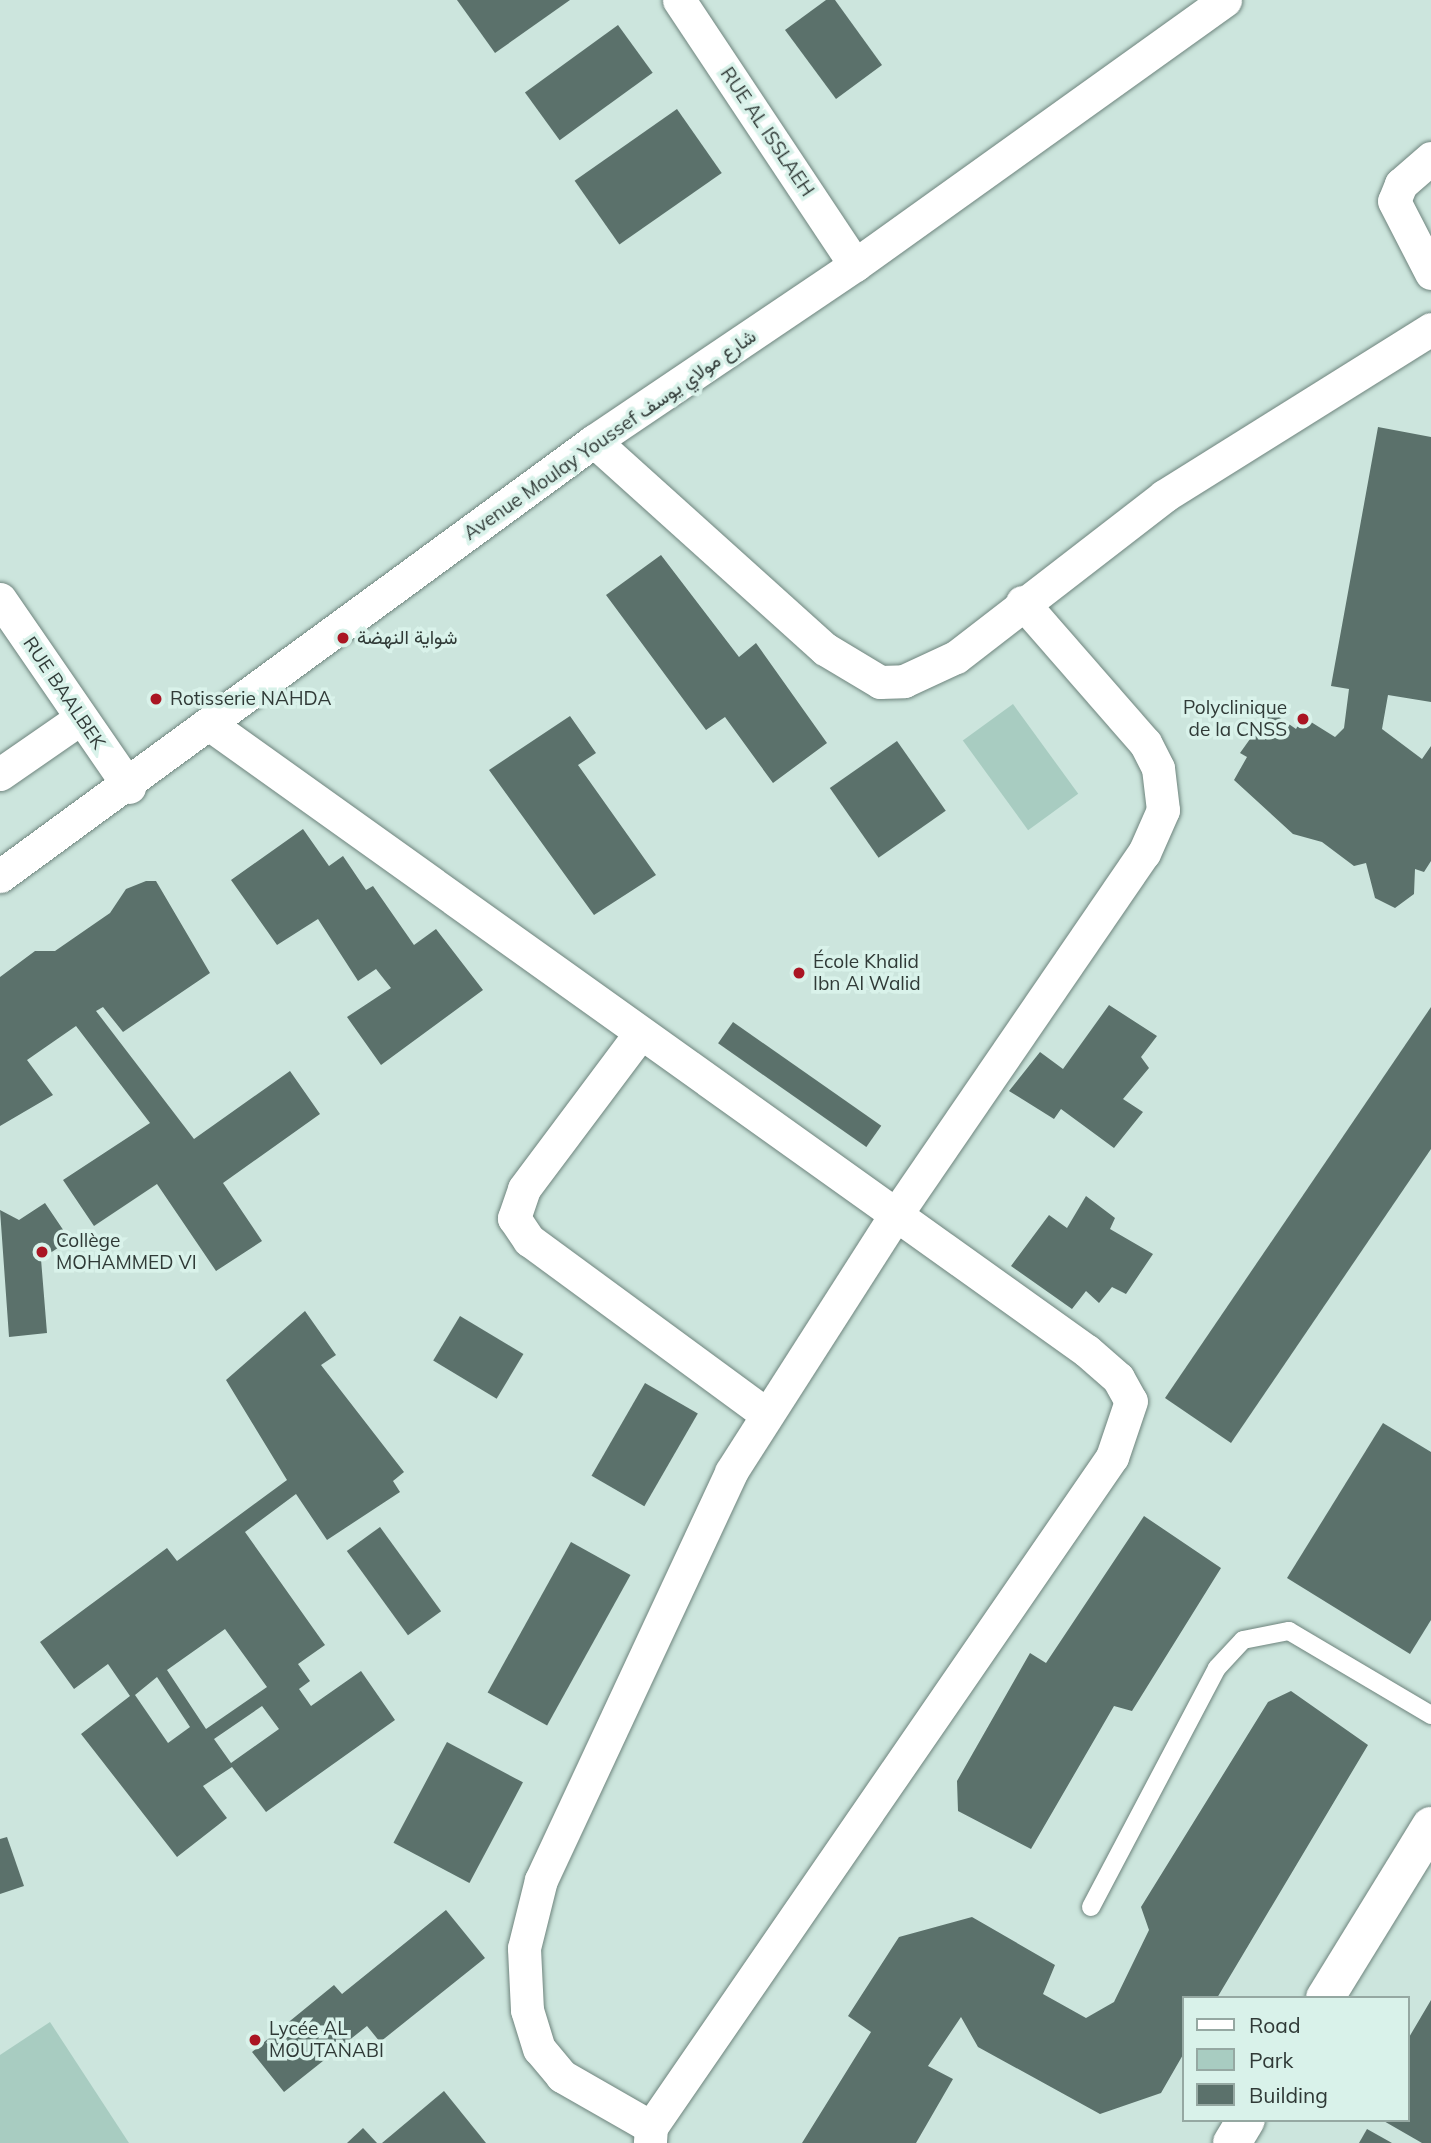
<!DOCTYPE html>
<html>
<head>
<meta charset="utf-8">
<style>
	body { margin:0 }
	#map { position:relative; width:1431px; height:2143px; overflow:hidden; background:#cce5dd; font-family:Mulish,Vazirmatn,sans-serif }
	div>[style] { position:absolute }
	.green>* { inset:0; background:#a8ccc1; transform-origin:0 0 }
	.building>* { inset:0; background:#5b716b; transform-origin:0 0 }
	.roads { filter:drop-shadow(0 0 2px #6e847d) drop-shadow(0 0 2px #6e847d) }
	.service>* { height:18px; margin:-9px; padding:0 9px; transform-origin:9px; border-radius:9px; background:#fff }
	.minor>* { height:33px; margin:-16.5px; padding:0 16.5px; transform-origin:16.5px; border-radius:16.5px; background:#fff }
	.secondary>* { height:38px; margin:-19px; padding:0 19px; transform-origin:19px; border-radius:19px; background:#fff }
	.dots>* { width:19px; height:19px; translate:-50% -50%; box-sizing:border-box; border:4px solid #d9f2ea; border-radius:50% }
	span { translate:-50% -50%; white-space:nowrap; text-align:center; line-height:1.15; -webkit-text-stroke:7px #d9f2ea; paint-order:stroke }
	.street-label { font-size:19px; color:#303a37 }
	.poi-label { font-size:19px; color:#303a37 }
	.left { translate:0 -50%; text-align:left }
	.right { translate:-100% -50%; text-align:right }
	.legend { position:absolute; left:1182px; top:1996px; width:228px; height:126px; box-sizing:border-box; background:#d9f2ea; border:2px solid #95a8a2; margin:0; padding:9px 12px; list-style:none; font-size:21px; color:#303a37 }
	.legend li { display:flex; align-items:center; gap:14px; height:35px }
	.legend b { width:35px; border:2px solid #95a8a2 }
</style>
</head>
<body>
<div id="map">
	<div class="green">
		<div style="left:1013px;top:704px;width:111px;height:62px;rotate:54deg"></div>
		<div style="clip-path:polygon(50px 2022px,129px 2143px,0 2143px,0 2055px)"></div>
	</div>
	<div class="building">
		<div style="clip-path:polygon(457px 0,570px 0,495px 53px)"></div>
		<div style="clip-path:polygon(826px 0,835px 0,882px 65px,836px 99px,785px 30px)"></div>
		<div style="left:618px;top:25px;width:59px;height:115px;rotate:54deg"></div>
		<div style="left:677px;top:109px;width:78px;height:125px;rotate:55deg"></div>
		<div style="clip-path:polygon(1378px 427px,1431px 437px,1431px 702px,1388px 695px,1382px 729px,1422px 759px,1431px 746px,1431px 861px,1424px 872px,1415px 869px,1414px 894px,1395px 908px,1375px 898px,1366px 863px,1354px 866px,1322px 842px,1293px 834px,1234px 780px,1247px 757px,1240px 753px,1270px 711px,1296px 729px,1303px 717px,1335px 737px,1344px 728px,1349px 689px,1331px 686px)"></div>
		<div style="clip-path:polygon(661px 555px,739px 657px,756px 643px,827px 743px,773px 783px,725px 717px,706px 730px,606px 595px)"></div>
		<div style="clip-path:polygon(570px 716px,596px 753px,578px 765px,656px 875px,594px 915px,489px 770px)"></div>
		<div style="left:897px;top:741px;width:85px;height:82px;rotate:55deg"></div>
		<div style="clip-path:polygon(303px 829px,329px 866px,343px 856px,366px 890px,373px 886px,414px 945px,436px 929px,483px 990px,381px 1065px,347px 1017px,391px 988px,376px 969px,358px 981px,318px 919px,277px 945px,231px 880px)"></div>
		<div style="clip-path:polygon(146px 881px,156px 881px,210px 973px,123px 1032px,103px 1007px,96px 1011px,194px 1139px,290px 1071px,320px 1114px,223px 1183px,262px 1241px,216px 1271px,157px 1184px,94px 1226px,63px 1180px,150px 1123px,76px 1026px,27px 1060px,53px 1095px,0 1126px,0 977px,35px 951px,55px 951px,110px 913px,126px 889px)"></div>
		<div style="clip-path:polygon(1109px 1005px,1157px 1036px,1141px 1057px,1149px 1068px,1123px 1099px,1143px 1112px,1114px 1148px,1061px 1109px,1054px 1119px,1009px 1091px,1040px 1052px,1063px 1069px)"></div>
		<div style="clip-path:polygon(1431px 1007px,1431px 1149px,1231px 1443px,1165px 1398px)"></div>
		<div style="left:733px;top:1022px;width:181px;height:26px;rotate:35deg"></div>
		<div style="clip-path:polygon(1086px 1196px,1115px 1218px,1110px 1229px,1153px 1254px,1126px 1294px,1112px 1287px,1099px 1303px,1086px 1291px,1072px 1309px,1011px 1266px,1049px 1215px,1067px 1228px)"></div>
		<div style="clip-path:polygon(45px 1203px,70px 1240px,41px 1259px,47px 1333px,9px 1337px,0 1210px,19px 1220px)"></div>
		<div style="clip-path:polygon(evenodd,305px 1311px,336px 1355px,321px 1365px,404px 1472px,393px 1481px,400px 1492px,327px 1540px,296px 1494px,245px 1532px,325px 1645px,298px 1664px,310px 1681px,299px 1689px,311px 1706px,361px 1671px,395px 1720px,266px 1812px,232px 1767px,203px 1786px,227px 1818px,177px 1857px,81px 1734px,130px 1696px,108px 1664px,74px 1689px,40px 1642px,167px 1548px,177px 1561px,287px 1480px,226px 1380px,305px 1311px,225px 1629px,267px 1687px,206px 1729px,167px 1670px,225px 1629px,305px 1311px,157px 1677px,190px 1727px,168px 1743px,135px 1695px,157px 1677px,305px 1311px,262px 1706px,279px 1729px,231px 1763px,214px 1739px,262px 1706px)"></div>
		<div style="left:460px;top:1316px;width:74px;height:52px;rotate:31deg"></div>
		<div style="left:645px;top:1383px;width:61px;height:107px;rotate:30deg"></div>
		<div style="clip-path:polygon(1383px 1423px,1431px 1452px,1431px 1620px,1410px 1654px,1287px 1578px)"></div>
		<div style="clip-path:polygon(1144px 1516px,1221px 1568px,1132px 1711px,1114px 1706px,1031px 1849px,958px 1811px,957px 1781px,1030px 1653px,1046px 1663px)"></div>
		<div style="left:380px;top:1527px;width:104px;height:41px;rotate:54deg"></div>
		<div style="left:571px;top:1542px;width:68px;height:172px;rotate:29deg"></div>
		<div style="clip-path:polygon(1291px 1691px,1368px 1745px,1217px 1998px,1184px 1998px,1184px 2053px,1161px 2093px,1100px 2114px,978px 2047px,961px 2017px,928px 2066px,953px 2079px,916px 2143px,802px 2143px,871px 2032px,848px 2016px,899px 1937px,972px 1917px,1055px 1965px,1043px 1994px,1086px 2018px,1114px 2002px,1149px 1930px,1141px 1907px,1268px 1702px)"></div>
		<div style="left:447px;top:1742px;width:86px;height:114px;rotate:28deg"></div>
		<div style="clip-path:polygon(7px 1837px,24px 1886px,0 1894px,0 1839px)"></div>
		<div style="clip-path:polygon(446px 1910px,485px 1958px,380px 2042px,367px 2026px,284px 2092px,252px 2052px,334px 1985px,342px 1994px)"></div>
		<div style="clip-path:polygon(1431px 2000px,1431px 2143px,1422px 2143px,1382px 2120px,1408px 2120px,1408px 2039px)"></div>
		<div style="clip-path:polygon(444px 2091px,486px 2143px,382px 2143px)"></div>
		<div style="clip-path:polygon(363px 2128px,377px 2143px,347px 2143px)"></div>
		<div style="clip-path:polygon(1367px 2129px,1392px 2143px,1359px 2143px)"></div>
	</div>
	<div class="roads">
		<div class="service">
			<div style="left:1091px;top:1907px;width:270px;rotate:-62.2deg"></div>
			<div style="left:1217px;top:1668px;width:38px;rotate:-47deg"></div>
			<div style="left:1243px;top:1640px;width:47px;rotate:-11.1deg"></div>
			<div style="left:1289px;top:1631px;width:165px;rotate:30.6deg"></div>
		</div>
		<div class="minor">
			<div style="left:679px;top:0;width:318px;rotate:56.4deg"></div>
			<div style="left:1431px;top:158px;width:40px;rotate:139deg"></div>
			<div style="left:1401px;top:184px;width:18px;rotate:112deg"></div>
			<div style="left:1394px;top:201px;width:81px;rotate:62.8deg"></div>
			<div style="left:594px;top:441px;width:311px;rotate:42deg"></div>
			<div style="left:825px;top:649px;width:64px;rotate:31deg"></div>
			<div style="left:880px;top:682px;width:24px;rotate:-2deg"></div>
			<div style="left:904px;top:681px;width:57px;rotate:-24.8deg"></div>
			<div style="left:956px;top:657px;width:263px;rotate:-37.7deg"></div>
			<div style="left:1164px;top:496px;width:315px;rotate:-32deg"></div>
			<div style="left:0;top:599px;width:228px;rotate:55.5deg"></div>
			<div style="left:212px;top:726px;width:1075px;rotate:35.54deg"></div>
			<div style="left:1087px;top:1351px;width:41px;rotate:41.1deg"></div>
			<div style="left:1118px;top:1378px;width:26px;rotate:61deg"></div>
			<div style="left:1131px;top:1401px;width:59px;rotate:108.7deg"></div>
			<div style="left:1112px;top:1457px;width:813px;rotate:124.53deg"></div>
			<div style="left:651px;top:2127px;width:16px;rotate:94deg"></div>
			<div style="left:0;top:774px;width:98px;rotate:-34.7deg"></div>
			<div style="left:0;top:876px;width:736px;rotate:-36.22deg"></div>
			<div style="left:594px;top:441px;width:315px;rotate:-34deg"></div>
			<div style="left:855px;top:265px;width:455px;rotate:-35.6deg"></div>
			<div style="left:639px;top:1035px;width:192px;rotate:126.8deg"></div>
			<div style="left:524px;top:1189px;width:31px;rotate:109deg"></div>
			<div style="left:514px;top:1218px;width:27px;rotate:56deg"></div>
			<div style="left:529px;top:1240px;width:294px;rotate:36.3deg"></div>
			<div style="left:651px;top:2127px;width:103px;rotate:-150.2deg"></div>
			<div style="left:562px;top:2076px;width:35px;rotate:-130deg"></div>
			<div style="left:539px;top:2049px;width:41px;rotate:-107.1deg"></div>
			<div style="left:527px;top:2010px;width:62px;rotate:-92.8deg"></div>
			<div style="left:524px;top:1948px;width:70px;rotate:-76deg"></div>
			<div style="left:541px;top:1880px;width:450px;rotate:-65deg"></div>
			<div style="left:731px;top:1472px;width:304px;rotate:-57.4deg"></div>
			<div style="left:895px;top:1216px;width:440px;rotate:-55.6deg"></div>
			<div style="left:1144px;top:853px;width:47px;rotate:-66.2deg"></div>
			<div style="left:1163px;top:810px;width:42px;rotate:-96.8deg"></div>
			<div style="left:1158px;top:768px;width:28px;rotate:-117deg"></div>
			<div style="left:1145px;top:743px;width:187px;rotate:-131.1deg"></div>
		</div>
		<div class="secondary">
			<div style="left:1325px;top:1998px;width:202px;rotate:-58.4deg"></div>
			<div style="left:1232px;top:2143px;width:27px;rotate:-59deg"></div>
		</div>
	</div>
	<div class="dots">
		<div style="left:343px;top:638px;background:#aa1523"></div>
		<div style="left:156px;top:699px;background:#aa1523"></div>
		<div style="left:1303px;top:719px;background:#aa1523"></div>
		<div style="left:799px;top:973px;background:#aa1523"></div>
		<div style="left:42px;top:1252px;background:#aa1523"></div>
		<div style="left:255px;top:2040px;background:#aa1523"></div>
	</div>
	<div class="street-label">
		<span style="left:767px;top:132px;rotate:56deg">RUE AL ISSLAEH</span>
		<span style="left:610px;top:435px;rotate:-35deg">Avenue Moulay Youssef شارع مولاي يوسف</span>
		<span style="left:64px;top:693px;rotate:56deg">RUE BAALBEK</span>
	</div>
	<div class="poi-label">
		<span class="left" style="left:357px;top:638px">شواية النهضة</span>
		<span class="left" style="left:170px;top:699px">Rotisserie NAHDA</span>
		<span class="right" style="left:1287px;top:719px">Polyclinique<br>de la CNSS</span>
		<span class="left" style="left:813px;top:973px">École Khalid<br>Ibn Al Walid</span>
		<span class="left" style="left:56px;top:1252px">Collège<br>MOHAMMED VI</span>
		<span class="left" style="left:269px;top:2040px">Lycée AL<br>MOUTANABI</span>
	</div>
	<ul class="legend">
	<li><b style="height:9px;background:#fff"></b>Road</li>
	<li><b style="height:19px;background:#a8ccc1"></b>Park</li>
	<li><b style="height:19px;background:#5b716b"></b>Building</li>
	</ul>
</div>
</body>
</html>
